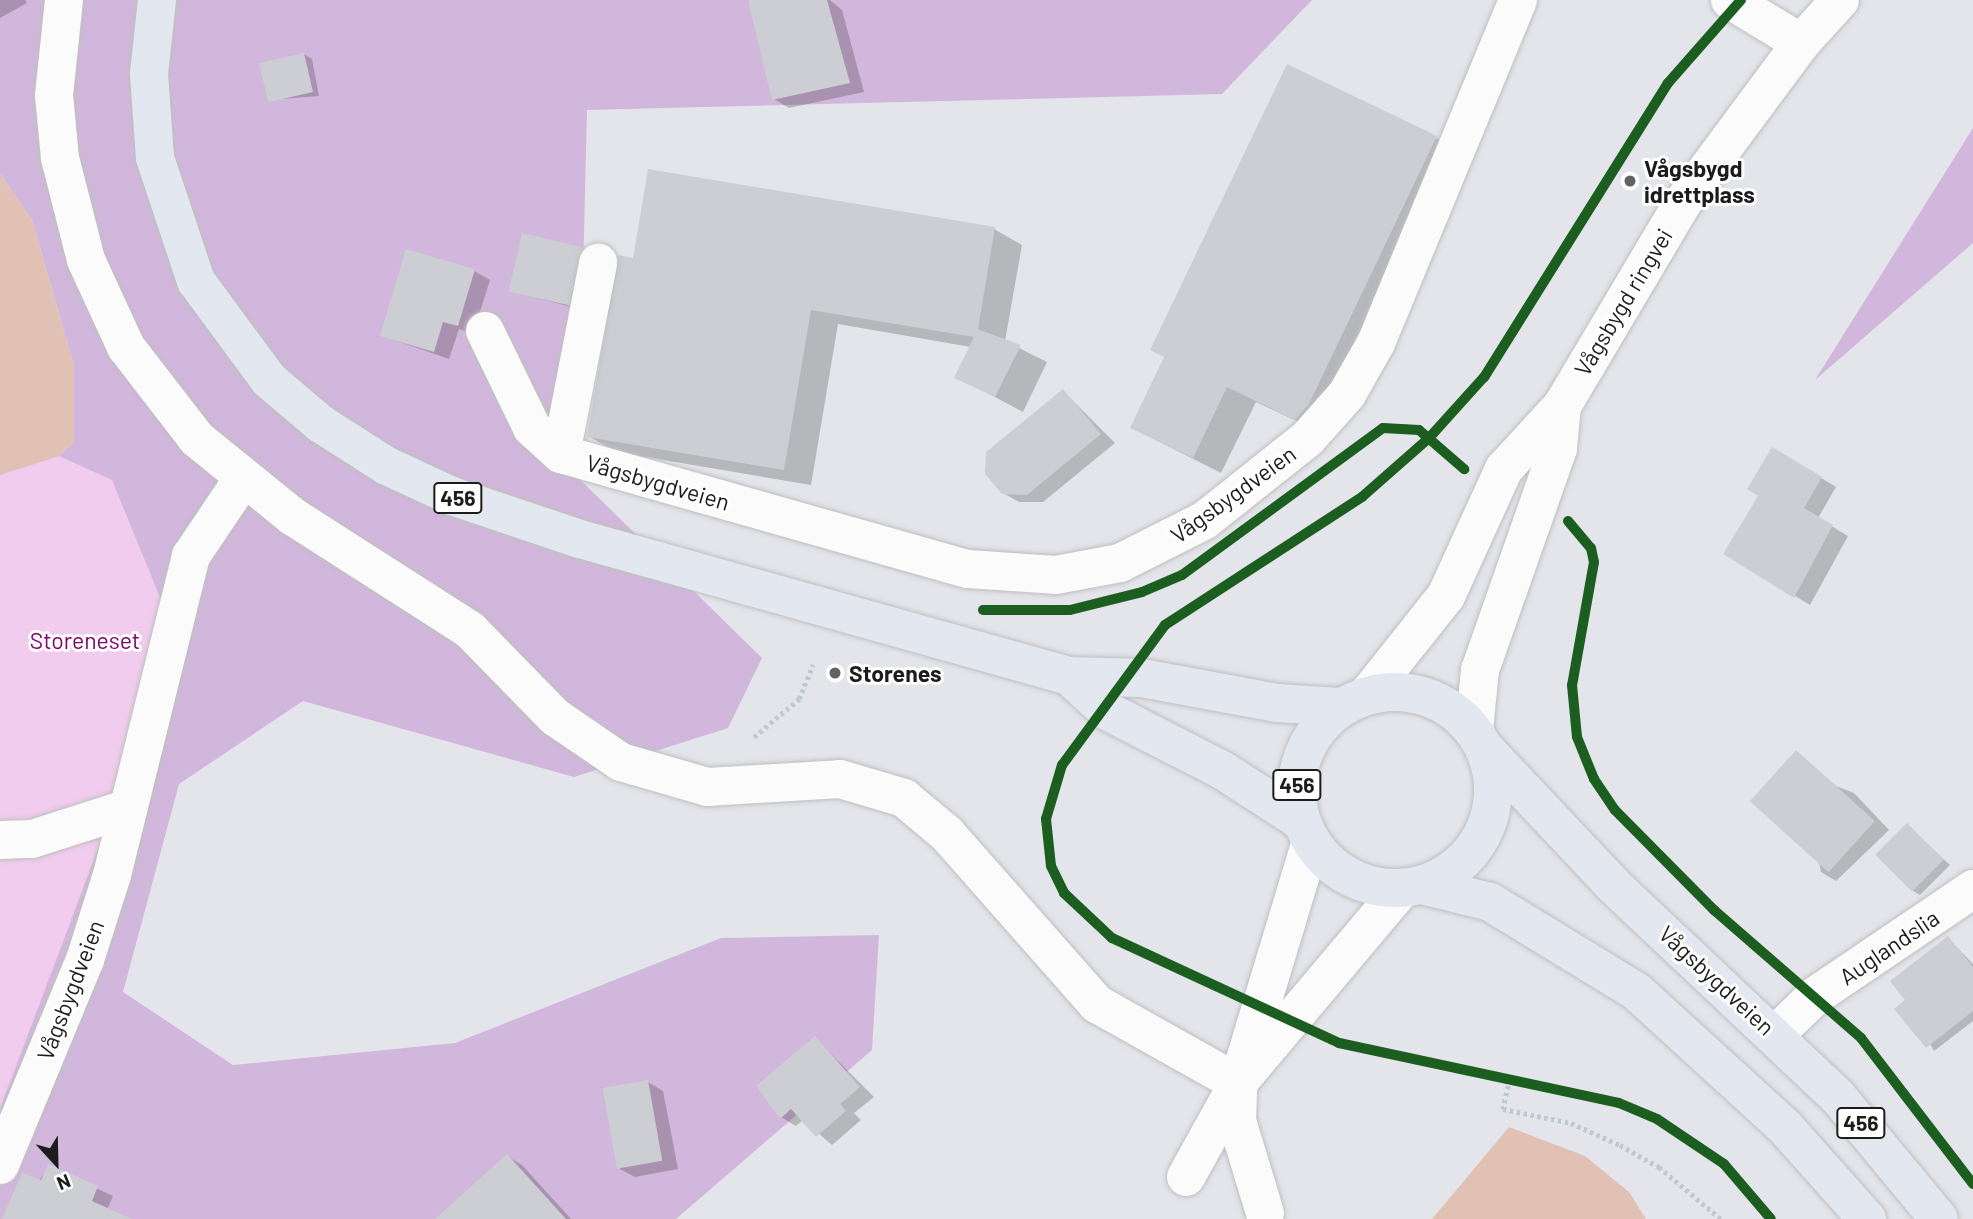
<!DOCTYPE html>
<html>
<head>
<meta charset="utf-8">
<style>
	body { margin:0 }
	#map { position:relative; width:1973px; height:1219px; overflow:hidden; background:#e4e5ea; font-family:Barlow,sans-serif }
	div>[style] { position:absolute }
	.forest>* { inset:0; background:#d2b7dc }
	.park>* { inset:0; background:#f2ccee }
	.water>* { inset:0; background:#e1c1b3 }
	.shadow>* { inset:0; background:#0003 }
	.building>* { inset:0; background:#ccced3; transform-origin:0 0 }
	.path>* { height:4.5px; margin-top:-2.25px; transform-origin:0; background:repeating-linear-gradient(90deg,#bdcbcf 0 3.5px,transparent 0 7px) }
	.roads { filter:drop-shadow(0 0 2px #bfbfc1) drop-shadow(0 0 2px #bfbfc1) }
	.minor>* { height:38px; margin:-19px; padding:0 19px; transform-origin:19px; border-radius:19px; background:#fbfbfc }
	.major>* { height:38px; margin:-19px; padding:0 19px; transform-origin:19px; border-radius:19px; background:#e2e7f0 }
	.major>.ring { margin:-19px; padding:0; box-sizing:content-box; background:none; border:38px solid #e2e7f0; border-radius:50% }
	.cycleway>* { height:10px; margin:-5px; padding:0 5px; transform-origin:5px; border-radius:5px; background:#1b5e20 }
	.dots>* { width:19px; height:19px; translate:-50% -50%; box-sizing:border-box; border:4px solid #fff; border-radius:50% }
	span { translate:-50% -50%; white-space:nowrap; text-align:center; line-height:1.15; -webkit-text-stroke:6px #fff; paint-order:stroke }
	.shield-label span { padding:2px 5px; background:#fff; border:2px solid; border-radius:5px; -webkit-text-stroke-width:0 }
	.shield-label { font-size:21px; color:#1c1c1c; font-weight:700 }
	.poi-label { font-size:23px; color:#1c1c1c; font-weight:700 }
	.left { translate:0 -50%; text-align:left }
	.street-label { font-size:23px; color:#1c1c1c }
	.park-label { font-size:23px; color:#80036c }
	.north { position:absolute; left:21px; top:1128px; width:70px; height:70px; -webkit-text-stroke:5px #fff; paint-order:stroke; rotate:158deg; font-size:19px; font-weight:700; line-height:28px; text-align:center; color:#1c1c1c }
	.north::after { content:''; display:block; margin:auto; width:24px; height:32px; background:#1c1c1c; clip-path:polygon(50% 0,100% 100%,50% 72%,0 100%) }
</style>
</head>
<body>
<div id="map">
	<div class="forest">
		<div style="clip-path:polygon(0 0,1312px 0,1222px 94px,587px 110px,581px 360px,558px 458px,762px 658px,728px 728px,574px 777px,303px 701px,179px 784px,123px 992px,233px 1065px,455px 1043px,721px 938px,879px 935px,872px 1050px,676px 1219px,0 1219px,0 475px,59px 456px,74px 442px,74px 366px,32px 220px,0 174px)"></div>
		<div style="clip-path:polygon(1973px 128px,1973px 243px,1815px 380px,1963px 144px)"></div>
	</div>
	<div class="park">
		<div style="clip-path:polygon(59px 456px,112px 480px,177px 639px,0 1109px,0 475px)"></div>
	</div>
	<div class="water">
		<div style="clip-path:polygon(0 174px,32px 220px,74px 366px,74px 442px,59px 456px,0 475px)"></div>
		<div style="clip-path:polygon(1509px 1127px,1585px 1156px,1629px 1192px,1646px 1219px,1432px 1219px)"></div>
	</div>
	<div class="shadow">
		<div style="clip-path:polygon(0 0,25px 0,27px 3px,0 18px)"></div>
		<div style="clip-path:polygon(753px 0,830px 0,842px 10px,864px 92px,789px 108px,774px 99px)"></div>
		<div style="clip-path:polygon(304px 54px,312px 59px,319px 96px,268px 100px)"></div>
		<div style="clip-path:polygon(1436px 138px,1464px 154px,1324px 434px,1256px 402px,1221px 473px,1132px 428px)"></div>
		<div style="clip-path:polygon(994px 229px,1022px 245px,1005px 341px,1047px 362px,1023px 412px,957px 377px,971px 347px,838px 324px,811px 485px,616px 452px,588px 436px,635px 260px)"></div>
		<div style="clip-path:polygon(583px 249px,590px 253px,575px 308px,511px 291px)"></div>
		<div style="clip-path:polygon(474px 271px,490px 280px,473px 334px,459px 329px,449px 359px,383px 336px)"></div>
		<div style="clip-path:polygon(1063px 391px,1115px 443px,1043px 502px,1019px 502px,1003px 493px)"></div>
		<div style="clip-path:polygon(1773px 449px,1836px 487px,1818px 518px,1848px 536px,1810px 605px,1795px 596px,1761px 495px)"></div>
		<div style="clip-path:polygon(1797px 752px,1836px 786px,1854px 793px,1889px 830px,1836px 881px,1821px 872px)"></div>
		<div style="clip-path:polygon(1908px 826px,1950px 865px,1920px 895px,1913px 891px)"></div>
		<div style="clip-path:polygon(1948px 938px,1973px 964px,1973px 1021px,1934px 1051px,1907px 1000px)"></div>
		<div style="clip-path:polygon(815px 1038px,874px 1097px,854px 1113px,861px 1120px,832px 1145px,803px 1120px,796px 1126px,781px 1117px)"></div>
		<div style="clip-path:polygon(648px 1082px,663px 1091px,678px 1169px,635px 1177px,620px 1169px)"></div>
		<div style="clip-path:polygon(507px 1156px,522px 1165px,571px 1219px,460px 1219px)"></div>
		<div style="clip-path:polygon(49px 1166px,113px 1196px,103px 1219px,13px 1219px)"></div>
	</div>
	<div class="building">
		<div style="clip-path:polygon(748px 0,827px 0,850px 83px,772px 100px)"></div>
		<div style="left:304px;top:53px;width:40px;height:46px;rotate:77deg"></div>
		<div style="clip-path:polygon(1287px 64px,1437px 136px,1309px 404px,1295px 420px,1227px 387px,1193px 458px,1130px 428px,1164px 357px,1150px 350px)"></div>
		<div style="clip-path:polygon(648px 169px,995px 227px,978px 329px,1021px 345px,995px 397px,954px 378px,974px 337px,811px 310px,784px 470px,587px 437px,618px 255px,633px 258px)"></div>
		<div style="left:522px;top:233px;width:64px;height:60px;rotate:13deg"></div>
		<div style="clip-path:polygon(406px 249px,475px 269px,458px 326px,443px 322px,434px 352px,380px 336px)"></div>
		<div style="clip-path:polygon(1063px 389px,1101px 434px,1027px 495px,1002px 494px,985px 474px,986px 452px)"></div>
		<div style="clip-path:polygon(1772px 447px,1822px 477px,1804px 508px,1833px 525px,1794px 598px,1723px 554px,1758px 496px,1747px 489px)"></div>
		<div style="left:1796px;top:750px;width:106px;height:69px;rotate:42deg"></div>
		<div style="left:1907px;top:823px;width:52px;height:45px;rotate:45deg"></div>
		<div style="clip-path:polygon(1948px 936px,1973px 967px,1973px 1011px,1926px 1048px,1894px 1009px,1905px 1000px,1890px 981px)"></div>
		<div style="clip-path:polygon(815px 1036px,860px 1087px,840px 1104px,846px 1111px,816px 1137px,791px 1109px,780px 1119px,756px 1086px)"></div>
		<div style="left:648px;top:1080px;width:82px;height:46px;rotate:80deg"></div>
		<div style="clip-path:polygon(507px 1154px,566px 1219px,435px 1219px)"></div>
		<div style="clip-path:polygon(48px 1164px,98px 1186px,92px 1201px,132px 1219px,2px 1219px,22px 1173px,41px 1180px)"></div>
	</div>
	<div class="path">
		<div style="left:754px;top:737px;width:59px;rotate:-40.2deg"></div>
		<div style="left:799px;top:699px;width:37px;rotate:-68deg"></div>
		<div style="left:1510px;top:1079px;width:31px;rotate:103deg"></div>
		<div style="left:1503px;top:1109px;width:69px;rotate:11.6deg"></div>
		<div style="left:1571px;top:1123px;width:54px;rotate:24.2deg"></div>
		<div style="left:1620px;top:1145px;width:45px;rotate:29.4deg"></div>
		<div style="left:1659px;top:1167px;width:81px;rotate:40deg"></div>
	</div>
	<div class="roads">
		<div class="minor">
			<div style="left:64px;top:0;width:96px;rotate:96deg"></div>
			<div style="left:54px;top:95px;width:63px;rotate:84.6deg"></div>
			<div style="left:60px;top:158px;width:105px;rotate:75.7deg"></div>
			<div style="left:86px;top:260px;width:96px;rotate:65.3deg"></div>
			<div style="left:126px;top:347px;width:116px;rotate:52.3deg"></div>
			<div style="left:197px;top:439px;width:122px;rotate:39deg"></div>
			<div style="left:292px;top:516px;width:211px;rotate:32.6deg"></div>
			<div style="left:470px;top:630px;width:122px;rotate:45.7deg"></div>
			<div style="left:555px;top:717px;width:80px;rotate:34.3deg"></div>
			<div style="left:621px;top:762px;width:90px;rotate:16.2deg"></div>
			<div style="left:707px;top:787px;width:133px;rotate:-3.4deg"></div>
			<div style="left:840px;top:779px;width:67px;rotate:16.5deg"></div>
			<div style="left:904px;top:798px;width:56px;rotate:39.9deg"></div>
			<div style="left:947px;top:834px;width:227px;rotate:48.6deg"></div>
			<div style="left:1097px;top:1004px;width:162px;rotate:29.3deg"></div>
			<div style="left:1730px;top:0;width:83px;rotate:31.2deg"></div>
			<div style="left:485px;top:331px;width:108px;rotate:64.1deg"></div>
			<div style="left:532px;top:428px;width:39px;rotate:42deg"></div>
			<div style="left:561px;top:454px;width:423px;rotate:15.8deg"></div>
			<div style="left:968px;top:569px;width:88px;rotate:3.9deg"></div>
			<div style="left:1056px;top:575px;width:65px;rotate:-10.6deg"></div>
			<div style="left:1120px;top:563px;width:95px;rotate:-26.8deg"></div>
			<div style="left:1205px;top:520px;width:132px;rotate:-38.5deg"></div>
			<div style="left:1308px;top:438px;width:59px;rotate:-48.4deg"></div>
			<div style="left:1347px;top:394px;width:59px;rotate:-60.4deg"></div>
			<div style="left:1376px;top:343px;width:371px;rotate:-67.5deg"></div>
			<div style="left:561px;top:454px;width:195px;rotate:-79deg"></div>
			<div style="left:1368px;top:694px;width:125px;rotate:-51.5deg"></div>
			<div style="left:1446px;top:596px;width:140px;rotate:-65.5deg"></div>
			<div style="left:1504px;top:469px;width:86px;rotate:-47.4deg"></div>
			<div style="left:1562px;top:406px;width:237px;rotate:-59.3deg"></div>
			<div style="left:1683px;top:202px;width:198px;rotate:-53.4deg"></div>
			<div style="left:1801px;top:43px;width:58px;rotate:-47.8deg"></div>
			<div style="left:1474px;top:730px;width:60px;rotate:-84.3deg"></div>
			<div style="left:1480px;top:670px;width:235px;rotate:-70.6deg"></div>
			<div style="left:1558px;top:448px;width:42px;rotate:-84.6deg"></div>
			<div style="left:0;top:840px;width:32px;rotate:-2deg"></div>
			<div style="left:32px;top:839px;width:99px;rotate:-17.7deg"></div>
			<div style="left:1776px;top:1034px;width:54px;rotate:-44.3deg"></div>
			<div style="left:1815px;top:996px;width:191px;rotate:-34.1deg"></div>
			<div style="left:0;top:1165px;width:222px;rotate:-67.5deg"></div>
			<div style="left:85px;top:960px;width:89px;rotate:-72.4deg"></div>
			<div style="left:112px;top:875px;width:329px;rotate:-76.1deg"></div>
			<div style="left:191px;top:556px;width:92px;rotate:-56.1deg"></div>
			<div style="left:1186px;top:1177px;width:107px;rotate:-61deg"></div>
			<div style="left:1238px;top:1083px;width:255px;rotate:-49.9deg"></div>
			<div style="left:1265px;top:1213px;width:96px;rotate:-106.9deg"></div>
			<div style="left:1237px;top:1121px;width:38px;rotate:-88deg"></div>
			<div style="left:1238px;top:1083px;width:253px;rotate:-73.2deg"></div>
		</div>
		<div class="major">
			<div style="left:157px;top:0;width:74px;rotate:96.2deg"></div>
			<div style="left:149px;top:74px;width:84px;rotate:85.9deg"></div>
			<div style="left:155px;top:158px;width:130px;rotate:71.6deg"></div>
			<div style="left:196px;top:281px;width:123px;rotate:53.6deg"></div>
			<div style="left:269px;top:380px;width:68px;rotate:40.2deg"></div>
			<div style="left:321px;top:424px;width:78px;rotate:32.5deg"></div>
			<div style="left:387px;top:466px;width:72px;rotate:24.8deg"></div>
			<div style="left:452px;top:496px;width:135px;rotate:18.6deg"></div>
			<div style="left:580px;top:539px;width:508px;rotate:15.65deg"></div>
			<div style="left:1069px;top:676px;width:73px;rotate:1.6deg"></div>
			<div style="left:1142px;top:678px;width:137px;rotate:10.5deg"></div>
			<div style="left:1277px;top:703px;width:64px;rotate:3.6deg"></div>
			<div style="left:1069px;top:676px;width:52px;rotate:42.6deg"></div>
			<div style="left:1107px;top:711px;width:129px;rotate:27.2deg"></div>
			<div style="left:1222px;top:770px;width:94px;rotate:32.8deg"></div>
			<div class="ring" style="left:1297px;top:692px;width:158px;height:158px"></div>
			<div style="left:1486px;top:750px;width:185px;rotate:46.7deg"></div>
			<div style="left:1613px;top:885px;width:309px;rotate:43.3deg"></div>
			<div style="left:1838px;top:1097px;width:158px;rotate:50.4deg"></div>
			<div style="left:1422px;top:885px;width:70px;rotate:14deg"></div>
			<div style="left:1490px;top:902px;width:171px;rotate:31.4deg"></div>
			<div style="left:1636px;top:991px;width:200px;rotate:42.4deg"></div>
			<div style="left:1784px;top:1126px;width:125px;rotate:48.3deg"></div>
		</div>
	</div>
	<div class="cycleway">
		<div style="left:1741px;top:0;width:111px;rotate:131.3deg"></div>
		<div style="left:1668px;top:83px;width:347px;rotate:122deg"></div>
		<div style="left:1484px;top:377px;width:82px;rotate:132deg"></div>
		<div style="left:1429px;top:438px;width:89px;rotate:138.6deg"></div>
		<div style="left:1362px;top:497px;width:235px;rotate:147deg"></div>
		<div style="left:1165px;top:625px;width:174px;rotate:126.3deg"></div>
		<div style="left:1062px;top:765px;width:56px;rotate:106.5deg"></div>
		<div style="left:1046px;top:819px;width:47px;rotate:83.9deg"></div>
		<div style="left:1051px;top:866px;width:30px;rotate:64deg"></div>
		<div style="left:1064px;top:893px;width:66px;rotate:43.2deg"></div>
		<div style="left:1112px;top:938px;width:250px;rotate:24.8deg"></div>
		<div style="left:1339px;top:1043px;width:286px;rotate:12.1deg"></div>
		<div style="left:1619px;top:1103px;width:41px;rotate:22.8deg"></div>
		<div style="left:1657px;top:1119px;width:81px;rotate:33.9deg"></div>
		<div style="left:1724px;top:1164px;width:72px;rotate:49.5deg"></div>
		<div style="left:1568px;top:521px;width:35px;rotate:50deg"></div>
		<div style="left:1591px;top:548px;width:14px;rotate:78deg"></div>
		<div style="left:1594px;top:562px;width:125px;rotate:100.1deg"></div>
		<div style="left:1572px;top:685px;width:52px;rotate:84.5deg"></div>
		<div style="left:1577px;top:737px;width:45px;rotate:68deg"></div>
		<div style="left:1594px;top:779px;width:37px;rotate:56deg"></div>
		<div style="left:1615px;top:810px;width:141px;rotate:45.3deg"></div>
		<div style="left:1714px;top:910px;width:195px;rotate:41deg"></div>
		<div style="left:1861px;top:1038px;width:184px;rotate:52.5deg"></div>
		<div style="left:983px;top:610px;width:87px"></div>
		<div style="left:1070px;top:610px;width:74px;rotate:-14deg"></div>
		<div style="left:1142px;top:592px;width:43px;rotate:-23deg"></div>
		<div style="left:1182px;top:575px;width:249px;rotate:-36.2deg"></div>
		<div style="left:1383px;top:428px;width:36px;rotate:3deg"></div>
		<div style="left:1419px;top:430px;width:60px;rotate:40.9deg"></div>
	</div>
	<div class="dots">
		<div style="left:1630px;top:181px;background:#626264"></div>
		<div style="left:835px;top:673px;background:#626264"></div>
	</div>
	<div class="shield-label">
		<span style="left:458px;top:498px">456</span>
		<span style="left:1297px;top:785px">456</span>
		<span style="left:1861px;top:1123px">456</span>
	</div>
	<div class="poi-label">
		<span class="left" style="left:1644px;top:181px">Vågsbygd<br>idrettplass</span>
		<span class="left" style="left:849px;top:673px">Storenes</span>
	</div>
	<div class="street-label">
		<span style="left:1623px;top:302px;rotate:-59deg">Vågsbygd ringvei</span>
		<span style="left:658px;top:482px;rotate:16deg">Vågsbygdveien</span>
		<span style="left:1233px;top:494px;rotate:-36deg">Vågsbygdveien</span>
		<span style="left:1889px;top:947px;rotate:-34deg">Auglandslia</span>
		<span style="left:1717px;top:980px;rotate:43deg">Vågsbygdveien</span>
		<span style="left:70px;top:990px;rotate:-69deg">Vågsbygdveien</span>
	</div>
	<div class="park-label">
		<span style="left:85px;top:640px">Storeneset</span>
	</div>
	<div class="north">N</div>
</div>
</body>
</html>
